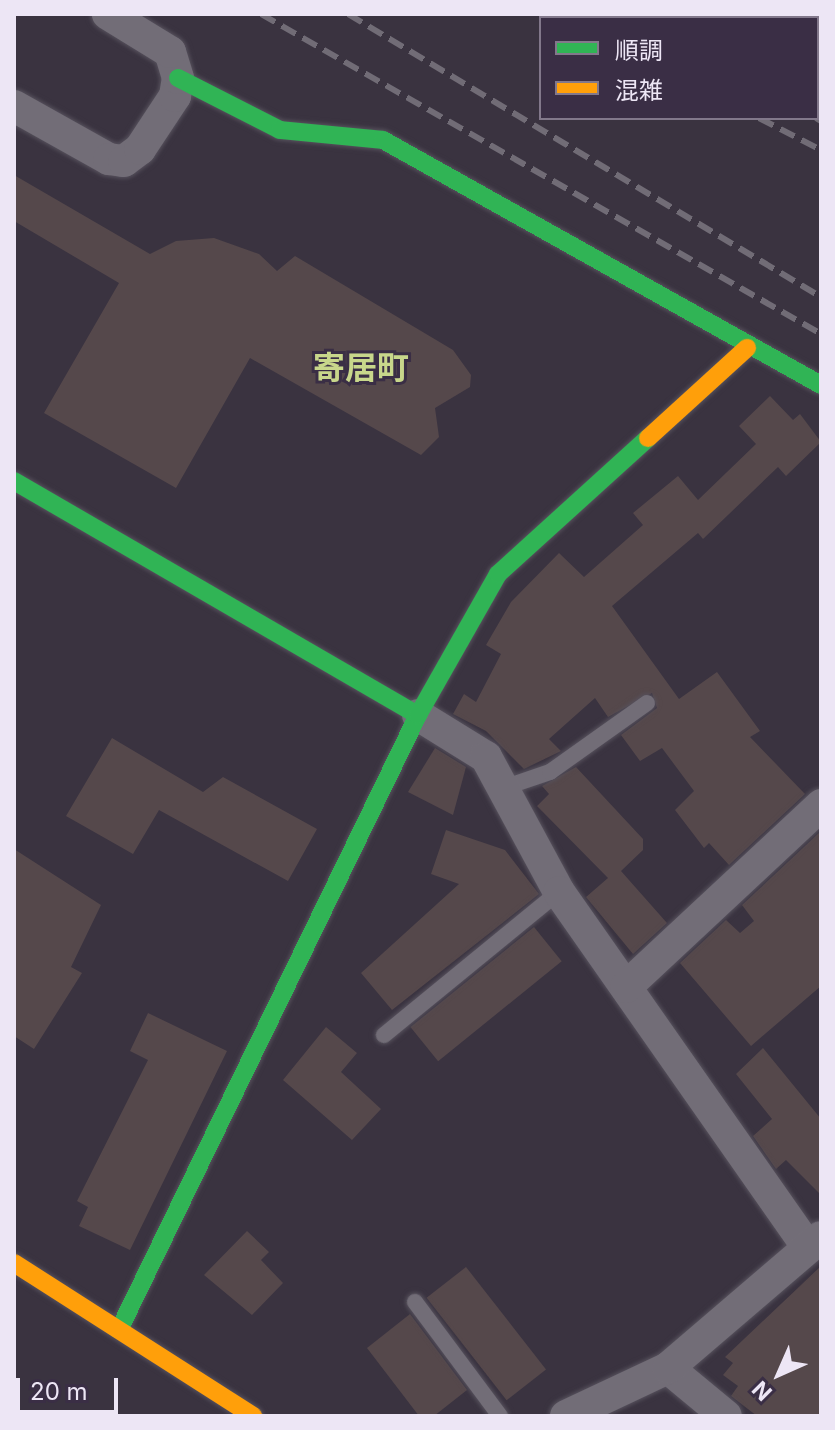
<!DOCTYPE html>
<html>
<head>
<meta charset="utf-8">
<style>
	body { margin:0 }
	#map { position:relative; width:835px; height:1430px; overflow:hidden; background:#3a3340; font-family:Inter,"Noto Sans JP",sans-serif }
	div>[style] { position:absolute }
	.building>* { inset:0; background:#55484b; transform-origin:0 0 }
	.roads { filter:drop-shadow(0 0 2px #56515c) drop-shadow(0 0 2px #56515c) }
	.lane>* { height:16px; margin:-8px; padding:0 8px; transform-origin:8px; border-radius:8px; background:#726d77 }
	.street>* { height:32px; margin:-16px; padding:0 16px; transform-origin:16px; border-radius:16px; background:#726d77 }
	.fast>* { height:18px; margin:-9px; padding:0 9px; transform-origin:9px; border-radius:9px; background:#30b455 }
	.slow>* { height:18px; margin:-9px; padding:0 9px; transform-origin:9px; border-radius:9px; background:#ff9f0a }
	.rail>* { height:6px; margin-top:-3px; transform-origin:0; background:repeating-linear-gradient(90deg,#716c76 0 16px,transparent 0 24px) }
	span { translate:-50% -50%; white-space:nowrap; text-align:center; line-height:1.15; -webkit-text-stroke:6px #3a2e45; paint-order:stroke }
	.district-label { font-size:32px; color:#c8d78b; font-weight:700 }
	.frame { position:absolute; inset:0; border:16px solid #ede6f5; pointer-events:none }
	.legend { position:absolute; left:539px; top:16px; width:280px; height:104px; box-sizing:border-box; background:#3a2e45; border:2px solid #82788b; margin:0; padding:10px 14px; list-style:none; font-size:24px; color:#ede6f5 }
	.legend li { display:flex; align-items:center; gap:16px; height:40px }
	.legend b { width:40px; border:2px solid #82788b }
	.north { position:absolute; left:739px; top:1334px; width:80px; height:80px; -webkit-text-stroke:6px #3a2e45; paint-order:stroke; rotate:225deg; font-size:22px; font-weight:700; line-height:32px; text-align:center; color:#ede6f5 }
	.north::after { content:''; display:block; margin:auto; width:28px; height:36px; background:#ede6f5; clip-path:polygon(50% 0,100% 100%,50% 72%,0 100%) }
	.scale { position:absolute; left:16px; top:1378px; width:102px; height:36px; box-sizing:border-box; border:4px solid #ede6f5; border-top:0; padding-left:10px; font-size:24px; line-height:28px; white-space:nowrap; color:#ede6f5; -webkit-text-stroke:6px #3a2e45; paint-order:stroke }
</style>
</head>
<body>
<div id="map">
	<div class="building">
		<div style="clip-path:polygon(14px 175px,150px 254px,176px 241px,214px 238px,259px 254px,277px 271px,295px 256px,453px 350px,471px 375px,470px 387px,435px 408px,439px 437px,421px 455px,250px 358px,176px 488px,44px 413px,119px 283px,14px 221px)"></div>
		<div style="clip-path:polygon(770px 396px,793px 420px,800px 414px,821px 442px,786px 476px,778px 467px,703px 539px,698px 533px,612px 606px,679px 699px,717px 672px,760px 731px,750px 737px,805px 794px,729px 865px,709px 843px,704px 848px,675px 810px,694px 791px,662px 748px,640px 761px,621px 735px,657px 708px,652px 693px,608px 717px,595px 698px,549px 739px,561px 751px,524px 769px,486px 731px,453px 714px,464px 694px,476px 702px,501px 654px,486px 645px,511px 602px,559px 553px,584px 577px,643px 525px,633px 513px,678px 476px,698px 500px,756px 444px,739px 426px)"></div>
		<div style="clip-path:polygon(112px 738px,203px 792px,223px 777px,317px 829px,288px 881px,159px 810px,133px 854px,66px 816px)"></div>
		<div style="clip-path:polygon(435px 748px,466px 767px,453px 815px,408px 792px)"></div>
		<div style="clip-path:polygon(576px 767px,643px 839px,643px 850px,621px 871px,667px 923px,633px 954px,586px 897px,608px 878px,537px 806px,549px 794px,542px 786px)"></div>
		<div style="clip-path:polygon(446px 830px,505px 850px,539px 894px,392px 1010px,361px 973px,459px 884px,431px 874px)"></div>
		<div style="clip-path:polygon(821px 831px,821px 986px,751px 1046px,680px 963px,726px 920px,740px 933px,754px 921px,742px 905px)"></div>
		<div style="clip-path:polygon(14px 849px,101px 905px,71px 967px,82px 973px,34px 1049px,14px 1036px)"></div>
		<div style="left:534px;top:927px;width:44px;height:159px;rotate:51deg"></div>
		<div style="clip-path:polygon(148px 1013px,227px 1051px,130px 1250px,79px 1226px,88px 1207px,77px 1201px,148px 1060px,130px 1051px)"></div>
		<div style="clip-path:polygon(326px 1027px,357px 1053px,341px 1072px,381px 1109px,352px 1140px,283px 1080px)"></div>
		<div style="clip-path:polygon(763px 1048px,821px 1119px,821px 1195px,786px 1160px,776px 1169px,753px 1136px,772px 1119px,736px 1074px)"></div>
		<div style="clip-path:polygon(247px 1231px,269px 1252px,261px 1260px,283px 1283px,252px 1315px,204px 1275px)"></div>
		<div style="clip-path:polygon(821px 1266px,821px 1416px,757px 1416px,731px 1396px,738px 1386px,723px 1375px,733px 1363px,725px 1357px)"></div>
		<div style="left:466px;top:1267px;width:130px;height:50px;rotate:52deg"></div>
		<div style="clip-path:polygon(410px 1314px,467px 1390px,434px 1416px,419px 1416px,367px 1348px)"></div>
	</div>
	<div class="roads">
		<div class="lane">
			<div style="left:503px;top:788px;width:50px;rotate:-18.8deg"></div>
			<div style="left:550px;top:772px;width:119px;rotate:-35.4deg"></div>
			<div style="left:384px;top:1035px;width:226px;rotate:-39.3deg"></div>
			<div style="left:415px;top:1302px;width:142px;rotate:53.3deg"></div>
		</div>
		<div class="street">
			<div style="left:14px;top:106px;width:109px;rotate:29.2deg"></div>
			<div style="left:109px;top:159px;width:15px;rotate:8deg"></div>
			<div style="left:124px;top:161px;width:20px;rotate:-37deg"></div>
			<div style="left:140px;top:149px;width:64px;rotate:-56.6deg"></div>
			<div style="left:175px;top:96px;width:18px;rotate:-81deg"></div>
			<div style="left:178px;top:78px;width:27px;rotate:-107deg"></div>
			<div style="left:170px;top:52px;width:73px;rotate:-148.5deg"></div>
			<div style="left:418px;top:715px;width:80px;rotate:31.7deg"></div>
			<div style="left:486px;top:757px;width:153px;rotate:61.6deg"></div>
			<div style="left:559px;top:892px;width:434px;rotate:55deg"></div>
			<div style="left:626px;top:987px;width:267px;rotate:-43deg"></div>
			<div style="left:668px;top:1368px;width:75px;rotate:39.6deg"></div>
			<div style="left:566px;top:1416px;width:113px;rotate:-25.2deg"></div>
			<div style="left:668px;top:1368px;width:201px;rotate:-40.6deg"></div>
		</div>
		<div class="fast">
			<div style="left:178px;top:78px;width:114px;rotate:27deg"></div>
			<div style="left:280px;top:130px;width:103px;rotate:5.5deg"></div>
			<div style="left:383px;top:140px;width:502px;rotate:29.22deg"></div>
			<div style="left:14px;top:481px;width:467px;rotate:30.1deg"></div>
			<div style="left:119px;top:1330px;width:684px;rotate:-64.07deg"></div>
			<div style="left:418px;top:715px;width:162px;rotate:-60.4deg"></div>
			<div style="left:498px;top:574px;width:202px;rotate:-42.2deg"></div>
		</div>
		<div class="slow">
			<div style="left:648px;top:438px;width:134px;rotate:-42.3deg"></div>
			<div style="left:14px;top:1263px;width:284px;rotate:32.6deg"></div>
		</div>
	</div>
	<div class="rail">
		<div style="left:261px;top:14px;width:645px;rotate:29.74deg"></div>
		<div style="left:348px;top:14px;width:551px;rotate:30.89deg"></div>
		<div style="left:565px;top:14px;width:8px;rotate:30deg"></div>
		<div style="left:642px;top:14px;width:8px;rotate:30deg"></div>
		<div style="left:759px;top:118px;width:70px;rotate:27.3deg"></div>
		<div style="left:816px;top:118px;width:6px;rotate:31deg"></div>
	</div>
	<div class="district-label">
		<span style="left:361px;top:368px">寄居町</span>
	</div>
	<div class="frame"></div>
	<ul class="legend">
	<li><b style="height:10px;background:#30b455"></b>順調</li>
	<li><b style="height:10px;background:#ff9f0a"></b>混雑</li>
	</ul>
	<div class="north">N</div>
	<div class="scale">20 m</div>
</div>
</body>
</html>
